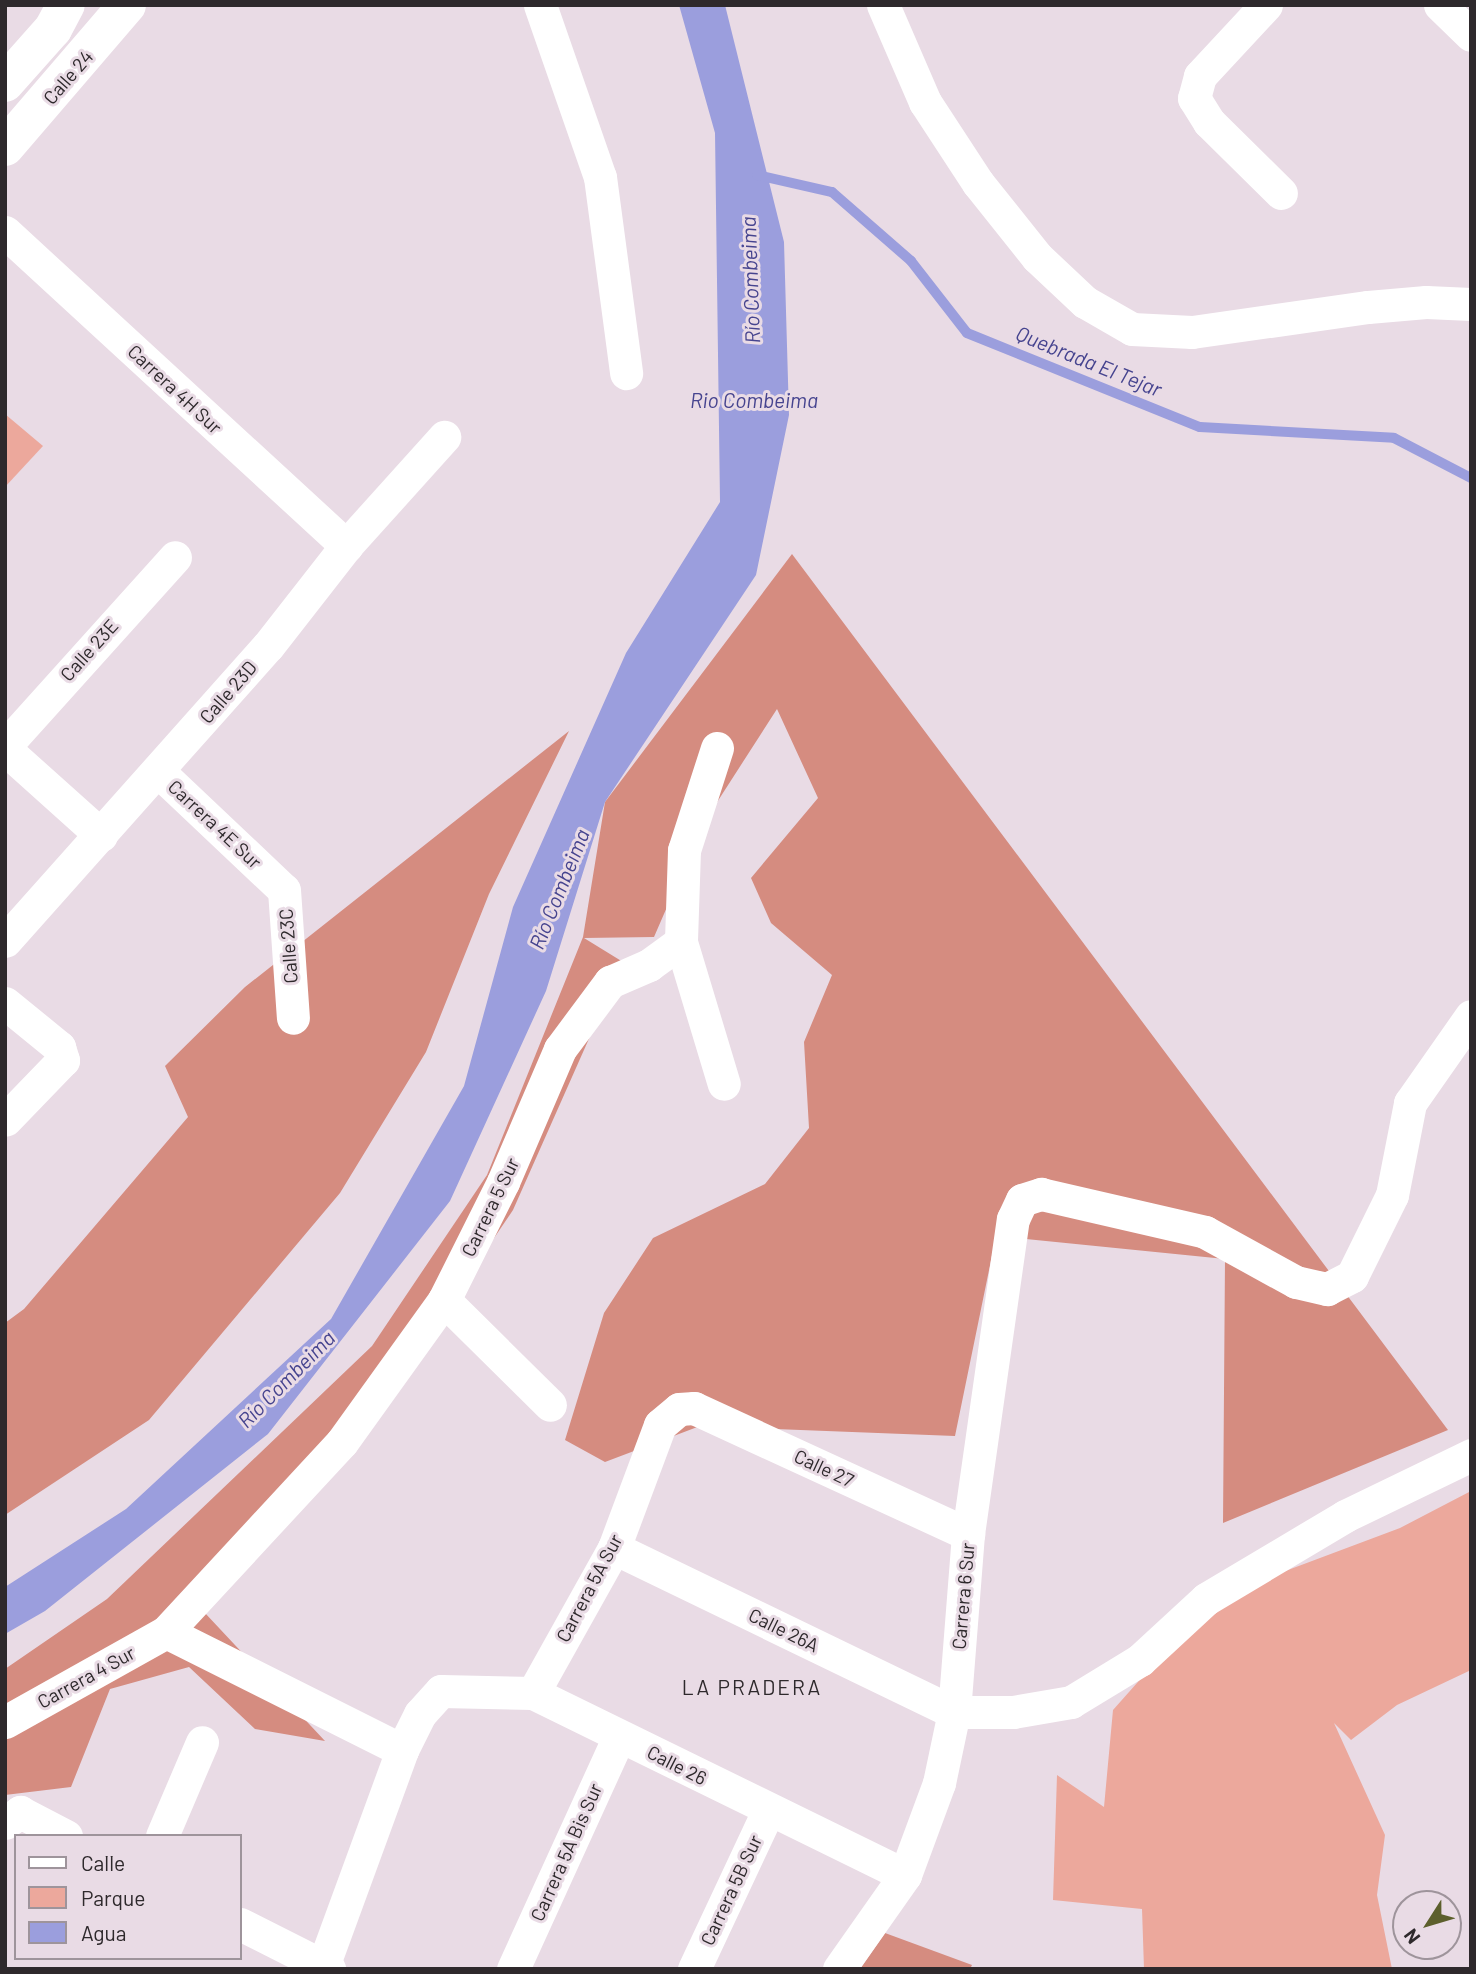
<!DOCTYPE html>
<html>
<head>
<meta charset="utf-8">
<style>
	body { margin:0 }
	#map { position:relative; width:1476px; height:1974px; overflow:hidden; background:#e9dbe5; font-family:Barlow,sans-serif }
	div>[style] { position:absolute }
	.green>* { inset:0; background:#eca89c }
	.forest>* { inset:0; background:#d58c80 }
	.water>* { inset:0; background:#9b9edd }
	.stream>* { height:10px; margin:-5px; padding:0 5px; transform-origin:5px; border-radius:5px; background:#9b9edd }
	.minor>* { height:33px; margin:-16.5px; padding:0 16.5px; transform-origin:16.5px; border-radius:16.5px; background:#fff }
	.major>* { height:38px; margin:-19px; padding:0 19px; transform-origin:19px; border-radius:19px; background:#fff }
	span { translate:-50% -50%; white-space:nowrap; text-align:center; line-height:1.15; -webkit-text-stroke:6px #e9dbe5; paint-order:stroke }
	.street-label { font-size:19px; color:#2e292c }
	.water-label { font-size:21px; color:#46448f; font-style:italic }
	.neighbourhood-label { font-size:21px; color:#2e292c; letter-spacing:2px }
	.frame { position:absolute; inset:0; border:7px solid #2e292c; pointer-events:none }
	.legend { position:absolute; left:14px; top:1834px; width:228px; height:126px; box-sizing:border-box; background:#e9dbe5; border:2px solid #9e949b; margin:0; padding:9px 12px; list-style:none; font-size:21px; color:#2e292c }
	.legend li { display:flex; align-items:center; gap:14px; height:35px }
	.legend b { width:35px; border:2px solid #9e949b }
	.north { position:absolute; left:1392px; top:1890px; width:70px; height:70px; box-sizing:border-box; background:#e9dbe5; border:2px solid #9e949b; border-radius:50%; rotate:233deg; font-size:19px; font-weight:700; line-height:28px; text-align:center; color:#2e292c }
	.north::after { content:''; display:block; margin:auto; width:24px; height:32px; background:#5c5f2c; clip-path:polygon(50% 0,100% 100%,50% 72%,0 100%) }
</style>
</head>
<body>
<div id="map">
	<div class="green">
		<div style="clip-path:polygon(5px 414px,43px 446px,5px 487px)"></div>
		<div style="clip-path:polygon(1471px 1491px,1471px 1670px,1397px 1705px,1351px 1740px,1334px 1723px,1385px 1835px,1377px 1895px,1392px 1969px,1144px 1969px,1142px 1909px,1053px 1900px,1057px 1775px,1104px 1807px,1113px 1710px,1185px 1629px,1267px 1578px,1400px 1528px)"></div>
	</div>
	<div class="forest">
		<div style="clip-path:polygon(792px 554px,1448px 1430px,1223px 1523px,1225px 1259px,996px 1236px,955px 1436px,700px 1426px,605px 1462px,565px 1440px,604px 1313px,653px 1238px,765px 1184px,809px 1128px,804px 1042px,832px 975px,771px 923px,751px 878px,818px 798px,777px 709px,703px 824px,654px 937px,584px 938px,623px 962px,513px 1210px,387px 1396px,205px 1613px,325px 1741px,255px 1729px,189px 1667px,110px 1689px,71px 1787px,5px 1795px,5px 1669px,107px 1599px,372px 1346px,487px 1175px,583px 937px,605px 802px)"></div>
		<div style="clip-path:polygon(569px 731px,489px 894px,426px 1052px,340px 1193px,149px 1420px,5px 1515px,5px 1323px,24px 1309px,188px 1117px,165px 1066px,245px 987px)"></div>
		<div style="clip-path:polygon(885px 1933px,972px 1965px,970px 1969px,860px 1969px)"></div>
	</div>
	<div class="water">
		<div style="clip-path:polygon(679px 5px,725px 5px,784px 242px,789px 415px,756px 575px,605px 802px,546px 991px,450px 1201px,268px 1434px,45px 1611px,5px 1634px,5px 1587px,126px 1509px,331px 1319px,464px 1086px,513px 907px,626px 653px,720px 502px,715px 133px)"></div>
	</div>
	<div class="stream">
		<div style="left:757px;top:175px;width:77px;rotate:12.8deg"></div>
		<div style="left:832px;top:192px;width:105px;rotate:41.1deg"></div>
		<div style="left:911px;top:261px;width:91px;rotate:52.1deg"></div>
		<div style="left:967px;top:333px;width:251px;rotate:22deg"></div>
		<div style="left:1200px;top:427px;width:194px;rotate:3.2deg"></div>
		<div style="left:1394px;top:438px;width:87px;rotate:27.5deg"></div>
	</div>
	<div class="minor">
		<div style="left:540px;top:5px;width:182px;rotate:70.8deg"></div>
		<div style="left:600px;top:177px;width:198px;rotate:82.4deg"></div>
		<div style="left:883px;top:5px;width:106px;rotate:66.6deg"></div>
		<div style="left:925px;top:102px;width:97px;rotate:56.8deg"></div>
		<div style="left:978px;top:183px;width:95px;rotate:51.4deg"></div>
		<div style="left:1037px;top:257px;width:66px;rotate:43.2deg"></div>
		<div style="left:1085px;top:302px;width:54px;rotate:29.9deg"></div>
		<div style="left:1132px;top:329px;width:60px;rotate:2.9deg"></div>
		<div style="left:1192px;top:332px;width:178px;rotate:-8.1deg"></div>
		<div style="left:1368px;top:307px;width:58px;rotate:-4.9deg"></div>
		<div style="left:1426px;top:302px;width:45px;rotate:2.5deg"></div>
		<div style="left:1266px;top:5px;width:97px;rotate:132.9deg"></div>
		<div style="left:1200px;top:76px;width:23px;rotate:105deg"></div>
		<div style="left:1194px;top:98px;width:28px;rotate:58deg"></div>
		<div style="left:1209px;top:122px;width:101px;rotate:44.6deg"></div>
		<div style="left:1440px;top:5px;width:43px;rotate:44.1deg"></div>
		<div style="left:5px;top:232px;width:464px;rotate:42.6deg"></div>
		<div style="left:5px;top:746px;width:254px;rotate:-48deg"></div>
		<div style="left:717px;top:748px;width:107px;rotate:107.9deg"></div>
		<div style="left:684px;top:850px;width:92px;rotate:91.9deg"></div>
		<div style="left:681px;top:942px;width:148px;rotate:73.2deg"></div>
		<div style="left:5px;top:749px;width:129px;rotate:41.9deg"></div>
		<div style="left:158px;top:771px;width:173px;rotate:43.4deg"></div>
		<div style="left:284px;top:890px;width:128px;rotate:86deg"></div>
		<div style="left:5px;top:941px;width:395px;rotate:-48.3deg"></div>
		<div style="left:268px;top:646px;width:127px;rotate:-52deg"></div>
		<div style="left:346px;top:546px;width:147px;rotate:-48deg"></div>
		<div style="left:5px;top:1003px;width:70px;rotate:39.2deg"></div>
		<div style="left:59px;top:1047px;width:14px;rotate:73deg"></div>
		<div style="left:63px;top:1060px;width:83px;rotate:134deg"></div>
		<div style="left:444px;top:1300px;width:149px;rotate:44.7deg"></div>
		<div style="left:614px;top:1548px;width:377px;rotate:25.8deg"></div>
		<div style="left:954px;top:1712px;width:59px"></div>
		<div style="left:1013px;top:1712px;width:59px;rotate:-9.8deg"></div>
		<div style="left:1071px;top:1702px;width:81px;rotate:-31.3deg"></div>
		<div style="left:1140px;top:1660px;width:90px;rotate:-42.7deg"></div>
		<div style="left:1206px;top:1599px;width:162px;rotate:-30.8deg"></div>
		<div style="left:1345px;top:1516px;width:140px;rotate:-25.8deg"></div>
		<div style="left:166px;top:1632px;width:264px;rotate:26.6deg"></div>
		<div style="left:533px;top:1693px;width:166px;rotate:-60.8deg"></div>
		<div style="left:614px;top:1548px;width:131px;rotate:-69.5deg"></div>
		<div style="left:660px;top:1425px;width:25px;rotate:-40deg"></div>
		<div style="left:679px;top:1409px;width:15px;rotate:-4deg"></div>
		<div style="left:694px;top:1408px;width:302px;rotate:24.7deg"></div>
		<div style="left:5px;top:1722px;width:184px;rotate:-29.2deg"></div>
		<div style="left:166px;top:1632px;width:259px;rotate:-47.2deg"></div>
		<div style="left:342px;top:1442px;width:175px;rotate:-54.3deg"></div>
		<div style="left:444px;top:1300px;width:132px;rotate:-63.4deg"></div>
		<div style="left:503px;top:1182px;width:145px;rotate:-66.8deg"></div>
		<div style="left:560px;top:1049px;width:84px;rotate:-53.3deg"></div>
		<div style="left:610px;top:982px;width:43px;rotate:-23.6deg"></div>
		<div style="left:649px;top:965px;width:39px;rotate:-36deg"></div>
		<div style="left:5px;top:1823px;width:19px;rotate:-36deg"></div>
		<div style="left:20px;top:1812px;width:52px;rotate:27.6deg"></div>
		<div style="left:162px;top:1836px;width:102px;rotate:-66.9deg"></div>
		<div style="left:240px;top:1924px;width:100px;rotate:26.8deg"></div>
		<div style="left:322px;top:1969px;width:233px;rotate:-69.9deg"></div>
		<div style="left:402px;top:1750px;width:40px;rotate:-63.4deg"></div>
		<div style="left:420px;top:1714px;width:31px;rotate:-48deg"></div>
		<div style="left:441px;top:1691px;width:92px;rotate:1.2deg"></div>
		<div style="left:533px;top:1693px;width:414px;rotate:26.1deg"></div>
		<div style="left:513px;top:1969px;width:256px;rotate:-65.5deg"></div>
		<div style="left:694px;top:1969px;width:174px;rotate:-64.9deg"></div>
		<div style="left:839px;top:1969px;width:115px;rotate:-54.9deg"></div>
		<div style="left:905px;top:1875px;width:98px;rotate:-69.7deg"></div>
		<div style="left:939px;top:1783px;width:73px;rotate:-78.1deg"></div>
		<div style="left:954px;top:1712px;width:179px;rotate:-85.5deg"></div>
		<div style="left:968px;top:1534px;width:318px;rotate:-81.9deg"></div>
		<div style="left:1013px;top:1219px;width:21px;rotate:-65deg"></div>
		<div style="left:1022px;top:1200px;width:20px;rotate:-18deg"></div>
		<div style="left:1041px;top:1194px;width:168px;rotate:13deg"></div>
		<div style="left:1205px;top:1232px;width:104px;rotate:28.8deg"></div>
		<div style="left:1296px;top:1282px;width:32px;rotate:13deg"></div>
		<div style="left:1327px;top:1289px;width:28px;rotate:-27deg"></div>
		<div style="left:1352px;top:1276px;width:90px;rotate:-63.7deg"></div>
		<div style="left:1392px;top:1195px;width:94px;rotate:-78.9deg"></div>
		<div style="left:1410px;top:1103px;width:106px;rotate:-55deg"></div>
	</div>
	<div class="major">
		<div style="left:5px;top:83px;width:72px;rotate:-48.4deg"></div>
		<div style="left:53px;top:29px;width:27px;rotate:-62deg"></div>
		<div style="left:5px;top:147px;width:187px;rotate:-49.3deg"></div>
	</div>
	<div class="street-label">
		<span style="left:68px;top:77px;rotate:-49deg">Calle 24</span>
		<span style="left:175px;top:389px;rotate:43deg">Carrera 4H Sur</span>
		<span style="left:89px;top:650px;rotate:-48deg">Calle 23E</span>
		<span style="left:228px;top:692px;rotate:-49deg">Calle 23D</span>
		<span style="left:215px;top:824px;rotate:43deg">Carrera 4E Sur</span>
		<span style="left:288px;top:946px;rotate:-94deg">Calle 23C</span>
		<span style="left:490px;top:1207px;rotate:-64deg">Carrera 5 Sur</span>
		<span style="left:824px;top:1468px;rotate:25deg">Calle 27</span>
		<span style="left:589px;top:1588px;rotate:-62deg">Carrera 5A Sur</span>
		<span style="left:963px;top:1596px;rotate:-85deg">Carrera 6 Sur</span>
		<span style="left:784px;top:1630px;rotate:26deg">Calle 26A</span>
		<span style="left:86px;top:1677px;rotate:-29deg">Carrera 4 Sur</span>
		<span style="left:677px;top:1765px;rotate:27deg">Calle 26</span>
		<span style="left:566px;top:1852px;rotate:-66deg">Carrera 5A Bis Sur</span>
		<span style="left:731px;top:1890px;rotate:-65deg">Carrera 5B Sur</span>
	</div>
	<div class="water-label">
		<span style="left:750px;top:280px;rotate:-92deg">Río Combeima</span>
		<span style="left:1089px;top:361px;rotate:22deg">Quebrada El Tejar</span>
		<span style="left:754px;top:400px">Rio Combeima</span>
		<span style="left:559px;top:889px;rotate:-68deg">Río Combeima</span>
		<span style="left:286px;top:1379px;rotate:-45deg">Río Combeima</span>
	</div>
	<div class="neighbourhood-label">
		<span style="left:752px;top:1687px">LA PRADERA</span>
	</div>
	<div class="frame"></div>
	<ul class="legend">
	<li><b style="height:9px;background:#fff"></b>Calle</li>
	<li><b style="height:19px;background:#eca89c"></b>Parque</li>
	<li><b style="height:19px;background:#9b9edd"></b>Agua</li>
	</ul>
	<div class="north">N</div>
</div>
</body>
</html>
